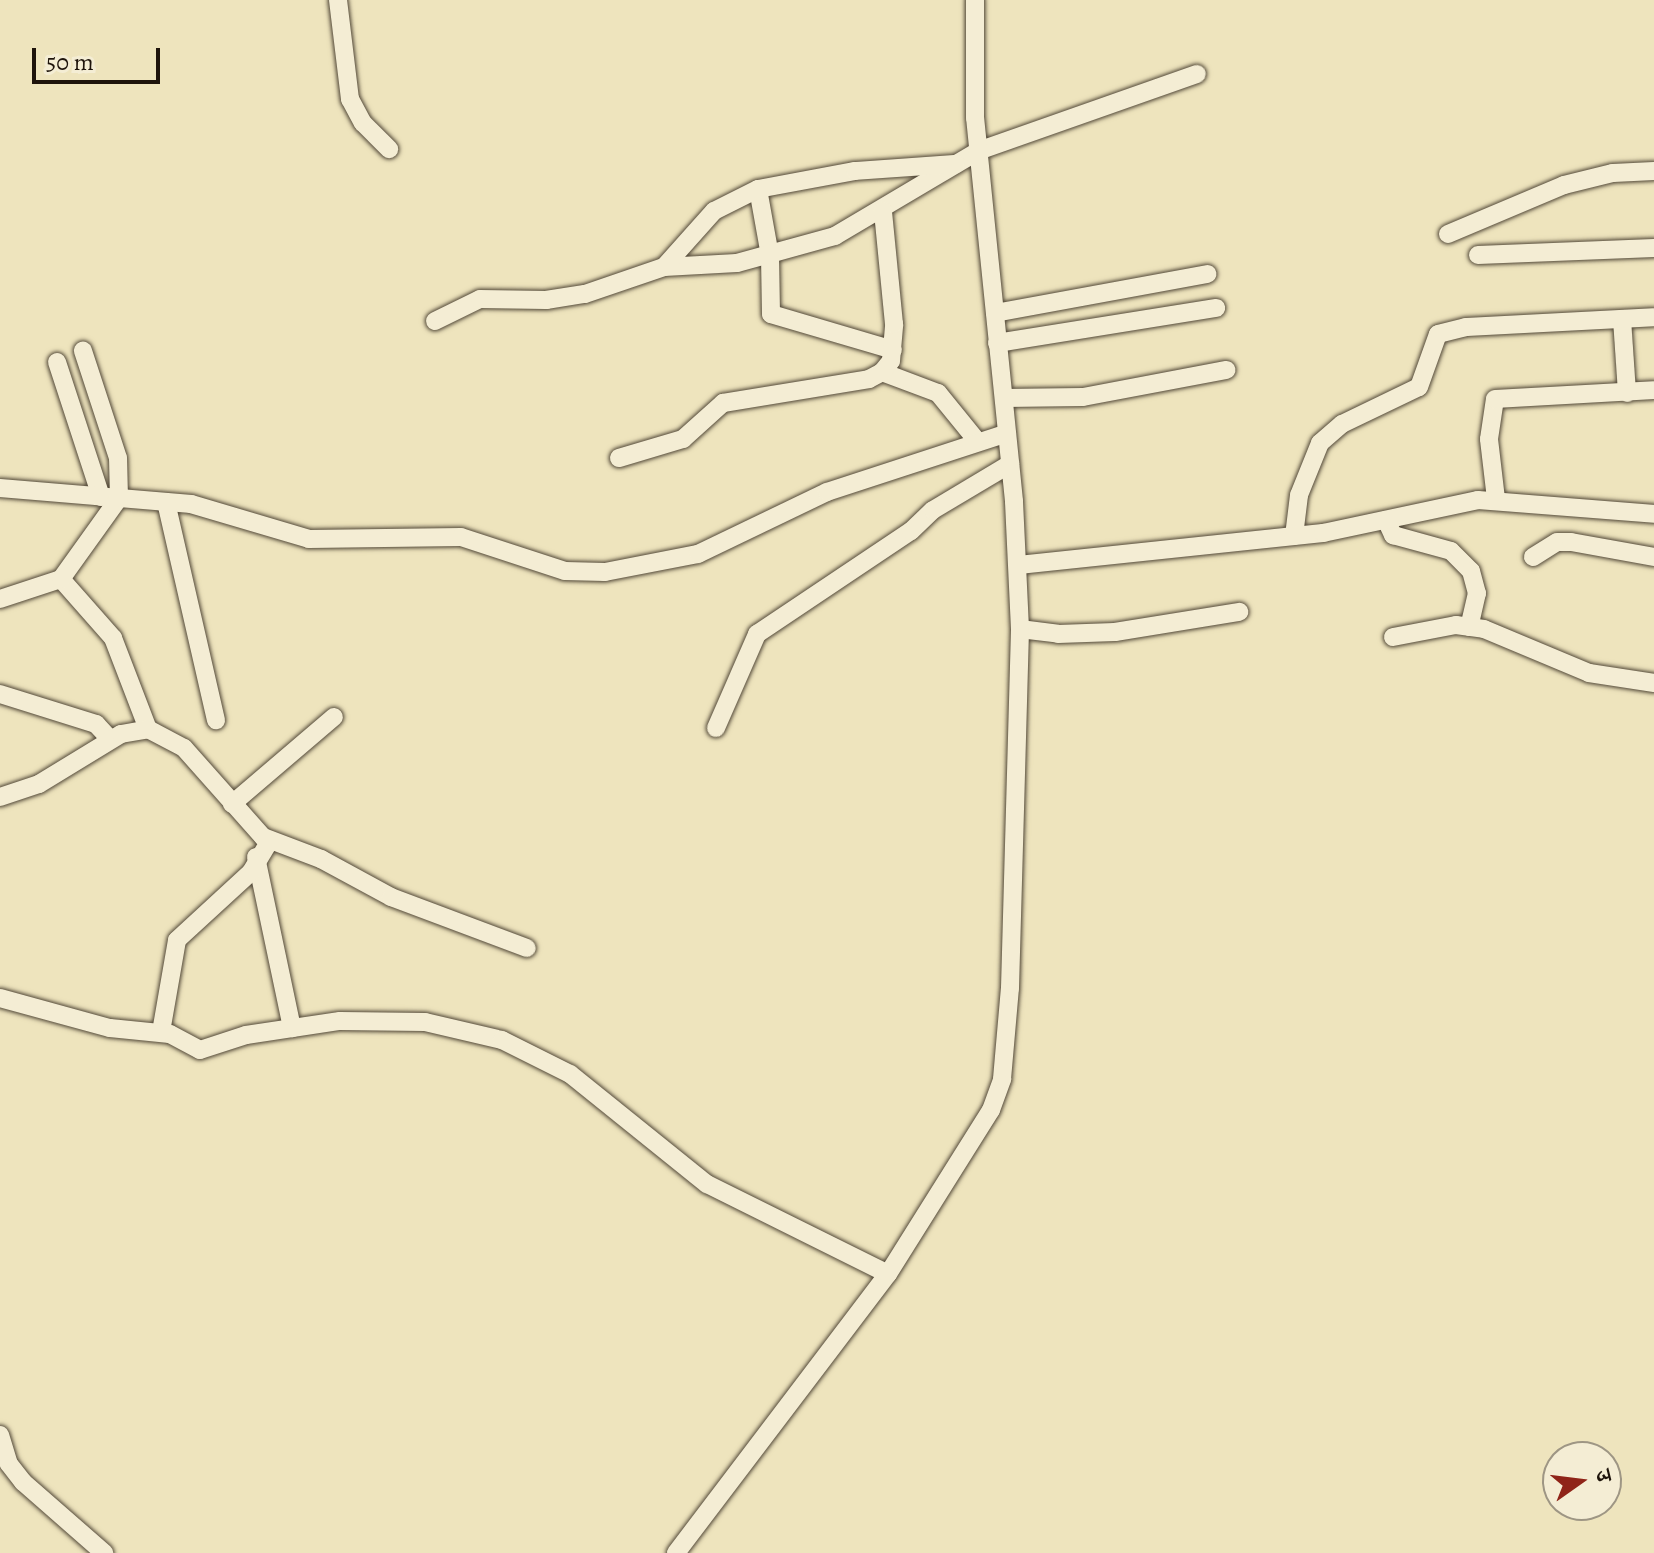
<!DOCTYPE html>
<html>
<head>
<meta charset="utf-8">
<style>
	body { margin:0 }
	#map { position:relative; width:1654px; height:1553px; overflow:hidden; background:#eee4bd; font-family:Alegreya,"Noto Serif Devanagari",serif }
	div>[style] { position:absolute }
	.roads { filter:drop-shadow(0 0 2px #524838) drop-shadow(0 0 2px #524838) }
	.minor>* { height:18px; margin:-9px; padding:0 9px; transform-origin:9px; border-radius:9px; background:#f4edd4 }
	span { translate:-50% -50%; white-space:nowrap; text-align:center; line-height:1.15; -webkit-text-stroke:7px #f4edd4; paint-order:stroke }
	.north { position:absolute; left:1542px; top:1441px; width:80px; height:80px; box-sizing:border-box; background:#f4edd4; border:2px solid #9e9684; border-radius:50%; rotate:76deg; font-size:22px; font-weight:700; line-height:32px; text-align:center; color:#1e140b }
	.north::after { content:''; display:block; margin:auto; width:28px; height:36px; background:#8f2418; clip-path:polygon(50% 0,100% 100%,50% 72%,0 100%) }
	.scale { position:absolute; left:32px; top:48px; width:128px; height:36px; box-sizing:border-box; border:4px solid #1e140b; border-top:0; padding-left:10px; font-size:24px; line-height:28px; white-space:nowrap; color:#1e140b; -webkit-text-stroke:6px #f4edd4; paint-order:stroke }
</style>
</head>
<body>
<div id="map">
	<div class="roads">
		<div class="minor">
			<div style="left:338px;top:0;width:100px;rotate:83.1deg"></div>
			<div style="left:350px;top:99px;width:27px;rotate:62deg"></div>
			<div style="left:363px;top:123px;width:37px;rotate:45deg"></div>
			<div style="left:758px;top:189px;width:68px;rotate:79.8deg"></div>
			<div style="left:770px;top:256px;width:58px;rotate:89deg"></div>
			<div style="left:771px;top:314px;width:127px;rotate:16.4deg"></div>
			<div style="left:1448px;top:234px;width:126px;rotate:-22.9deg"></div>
			<div style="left:1564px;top:185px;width:50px;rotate:-13.8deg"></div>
			<div style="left:1613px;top:173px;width:41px;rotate:-2.8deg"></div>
			<div style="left:1478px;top:255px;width:176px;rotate:-2.3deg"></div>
			<div style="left:664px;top:267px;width:73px;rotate:-3.1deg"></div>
			<div style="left:737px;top:263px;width:102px;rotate:-15.4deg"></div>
			<div style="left:835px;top:236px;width:166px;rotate:-30.7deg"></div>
			<div style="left:978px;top:151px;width:232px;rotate:-19.4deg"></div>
			<div style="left:995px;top:313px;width:216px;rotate:-10.4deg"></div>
			<div style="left:1622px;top:319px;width:74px;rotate:86.1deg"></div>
			<div style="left:435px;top:321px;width:50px;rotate:-26.1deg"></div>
			<div style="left:480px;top:299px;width:66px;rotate:0.9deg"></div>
			<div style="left:546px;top:300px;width:39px;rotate:-9deg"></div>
			<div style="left:585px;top:294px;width:83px;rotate:-18.9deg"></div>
			<div style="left:664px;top:267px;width:75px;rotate:-48.2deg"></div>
			<div style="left:714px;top:211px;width:49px;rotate:-26.6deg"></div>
			<div style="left:758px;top:189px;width:99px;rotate:-10.5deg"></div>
			<div style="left:855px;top:171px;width:101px;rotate:-4deg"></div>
			<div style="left:997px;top:343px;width:222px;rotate:-9.1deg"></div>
			<div style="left:57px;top:362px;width:142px;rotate:71.9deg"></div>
			<div style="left:882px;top:372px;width:60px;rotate:20.6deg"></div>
			<div style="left:938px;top:393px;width:63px;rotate:50.8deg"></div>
			<div style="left:1004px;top:398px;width:79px;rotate:-0.7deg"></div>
			<div style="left:1083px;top:397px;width:146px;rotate:-10.7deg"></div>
			<div style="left:619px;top:458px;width:67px;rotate:-16.5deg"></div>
			<div style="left:683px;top:439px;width:54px;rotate:-42deg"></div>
			<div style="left:723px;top:403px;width:148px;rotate:-9.3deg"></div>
			<div style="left:869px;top:379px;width:15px;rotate:-28deg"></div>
			<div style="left:882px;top:372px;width:14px;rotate:-51deg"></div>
			<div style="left:891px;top:361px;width:37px;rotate:-85deg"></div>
			<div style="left:894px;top:324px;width:114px;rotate:-95.6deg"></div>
			<div style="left:0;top:488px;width:192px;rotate:4.8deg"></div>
			<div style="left:191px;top:504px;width:123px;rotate:16.5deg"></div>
			<div style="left:309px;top:539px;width:152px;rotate:-0.8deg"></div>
			<div style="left:461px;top:537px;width:109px;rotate:18.1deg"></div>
			<div style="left:565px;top:571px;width:40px;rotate:1.4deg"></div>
			<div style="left:605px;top:572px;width:95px;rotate:-11deg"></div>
			<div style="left:698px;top:554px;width:143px;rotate:-25.7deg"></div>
			<div style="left:827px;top:492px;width:189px;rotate:-18.1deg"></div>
			<div style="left:1496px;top:499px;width:60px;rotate:-96.7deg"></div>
			<div style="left:1489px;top:439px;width:40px;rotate:-81.5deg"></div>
			<div style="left:1495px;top:399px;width:159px;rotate:-3.2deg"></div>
			<div style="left:166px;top:502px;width:224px;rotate:77.1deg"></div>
			<div style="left:1386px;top:520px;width:17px;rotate:65deg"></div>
			<div style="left:1393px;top:535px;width:60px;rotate:15.4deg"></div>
			<div style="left:1451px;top:551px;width:28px;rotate:45deg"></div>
			<div style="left:1471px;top:571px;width:23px;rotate:75deg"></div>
			<div style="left:1477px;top:593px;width:35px;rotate:103deg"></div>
			<div style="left:1294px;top:536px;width:41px;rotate:-83deg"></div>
			<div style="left:1299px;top:495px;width:56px;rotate:-68deg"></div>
			<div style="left:1320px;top:443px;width:29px;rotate:-41deg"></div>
			<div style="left:1342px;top:424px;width:85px;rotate:-25.7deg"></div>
			<div style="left:1419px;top:387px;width:56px;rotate:-70.3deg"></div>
			<div style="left:1438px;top:334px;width:29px;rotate:-14deg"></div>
			<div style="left:1466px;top:327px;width:188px;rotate:-3deg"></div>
			<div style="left:1533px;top:557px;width:28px;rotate:-32deg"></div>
			<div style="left:1557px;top:542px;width:14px"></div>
			<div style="left:1571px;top:542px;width:84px;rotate:10.2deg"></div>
			<div style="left:1018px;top:565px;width:307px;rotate:-6deg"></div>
			<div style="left:1323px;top:533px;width:158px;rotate:-12deg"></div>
			<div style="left:1478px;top:500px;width:177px;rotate:4.5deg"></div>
			<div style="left:61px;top:579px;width:79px;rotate:48.6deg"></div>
			<div style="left:113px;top:638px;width:97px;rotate:69deg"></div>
			<div style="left:0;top:599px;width:64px;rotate:-18.2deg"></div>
			<div style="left:61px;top:579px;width:100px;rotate:-54.4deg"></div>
			<div style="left:119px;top:498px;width:40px;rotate:-91.4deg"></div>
			<div style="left:118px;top:458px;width:113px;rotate:-108.1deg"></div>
			<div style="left:1020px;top:629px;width:38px;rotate:7deg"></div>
			<div style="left:1058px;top:634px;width:57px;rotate:-2deg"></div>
			<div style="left:1115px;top:632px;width:126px;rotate:-9.2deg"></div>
			<div style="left:1393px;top:637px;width:64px;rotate:-10.8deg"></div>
			<div style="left:1456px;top:625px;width:28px;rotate:8deg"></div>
			<div style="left:1484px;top:629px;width:114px;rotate:22.7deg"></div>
			<div style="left:1589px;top:673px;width:66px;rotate:8.7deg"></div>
			<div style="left:0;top:694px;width:101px;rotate:17.4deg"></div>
			<div style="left:96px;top:724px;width:21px;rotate:47deg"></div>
			<div style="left:716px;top:728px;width:103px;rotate:-66.4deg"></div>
			<div style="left:757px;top:634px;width:185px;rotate:-33.8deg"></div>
			<div style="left:911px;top:531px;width:30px;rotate:-44deg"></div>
			<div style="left:933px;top:510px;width:90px;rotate:-30.9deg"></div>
			<div style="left:0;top:797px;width:41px;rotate:-18.4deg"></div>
			<div style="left:39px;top:784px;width:96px;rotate:-31.4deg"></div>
			<div style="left:121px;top:734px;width:27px;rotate:-10deg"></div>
			<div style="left:148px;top:729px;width:41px;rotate:27.8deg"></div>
			<div style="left:184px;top:748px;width:119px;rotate:48.4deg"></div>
			<div style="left:263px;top:837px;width:62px;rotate:20.8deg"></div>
			<div style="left:321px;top:859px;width:80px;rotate:28.5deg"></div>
			<div style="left:391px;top:897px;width:145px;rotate:20.6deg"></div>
			<div style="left:232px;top:804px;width:134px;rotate:-40.5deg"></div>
			<div style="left:256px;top:857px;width:175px;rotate:78.1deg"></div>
			<div style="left:0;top:998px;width:114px;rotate:15.3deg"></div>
			<div style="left:110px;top:1028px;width:60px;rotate:5.7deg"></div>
			<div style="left:170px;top:1034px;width:34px;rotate:28deg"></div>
			<div style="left:200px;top:1050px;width:48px;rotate:-18.1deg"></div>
			<div style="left:246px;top:1035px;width:95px;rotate:-8.5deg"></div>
			<div style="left:340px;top:1021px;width:85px;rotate:0.7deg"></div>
			<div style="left:425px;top:1022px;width:79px;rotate:13.2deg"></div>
			<div style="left:502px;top:1040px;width:76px;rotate:26.6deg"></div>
			<div style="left:570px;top:1074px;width:176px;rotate:38.8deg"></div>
			<div style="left:707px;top:1184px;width:202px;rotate:26.4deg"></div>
			<div style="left:161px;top:1032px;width:93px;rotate:-80.1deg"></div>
			<div style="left:177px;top:940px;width:100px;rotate:-42.6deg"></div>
			<div style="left:251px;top:872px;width:37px;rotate:-59deg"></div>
			<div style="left:0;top:1435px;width:30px;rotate:73deg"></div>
			<div style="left:9px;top:1464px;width:23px;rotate:52deg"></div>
			<div style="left:23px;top:1482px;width:108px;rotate:41.2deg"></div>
			<div style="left:676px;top:1553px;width:350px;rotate:-52.8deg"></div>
			<div style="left:888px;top:1274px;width:194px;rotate:-57.9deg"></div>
			<div style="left:991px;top:1110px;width:33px;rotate:-70deg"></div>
			<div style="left:1002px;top:1079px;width:91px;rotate:-85deg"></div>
			<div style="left:1010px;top:988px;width:359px;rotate:-88.4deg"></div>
			<div style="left:1020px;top:629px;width:128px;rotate:-92.7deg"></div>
			<div style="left:1014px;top:501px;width:385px;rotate:-95.8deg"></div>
			<div style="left:975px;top:118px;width:118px;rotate:-90deg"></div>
		</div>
	</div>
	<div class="north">उ</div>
	<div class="scale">50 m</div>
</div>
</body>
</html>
